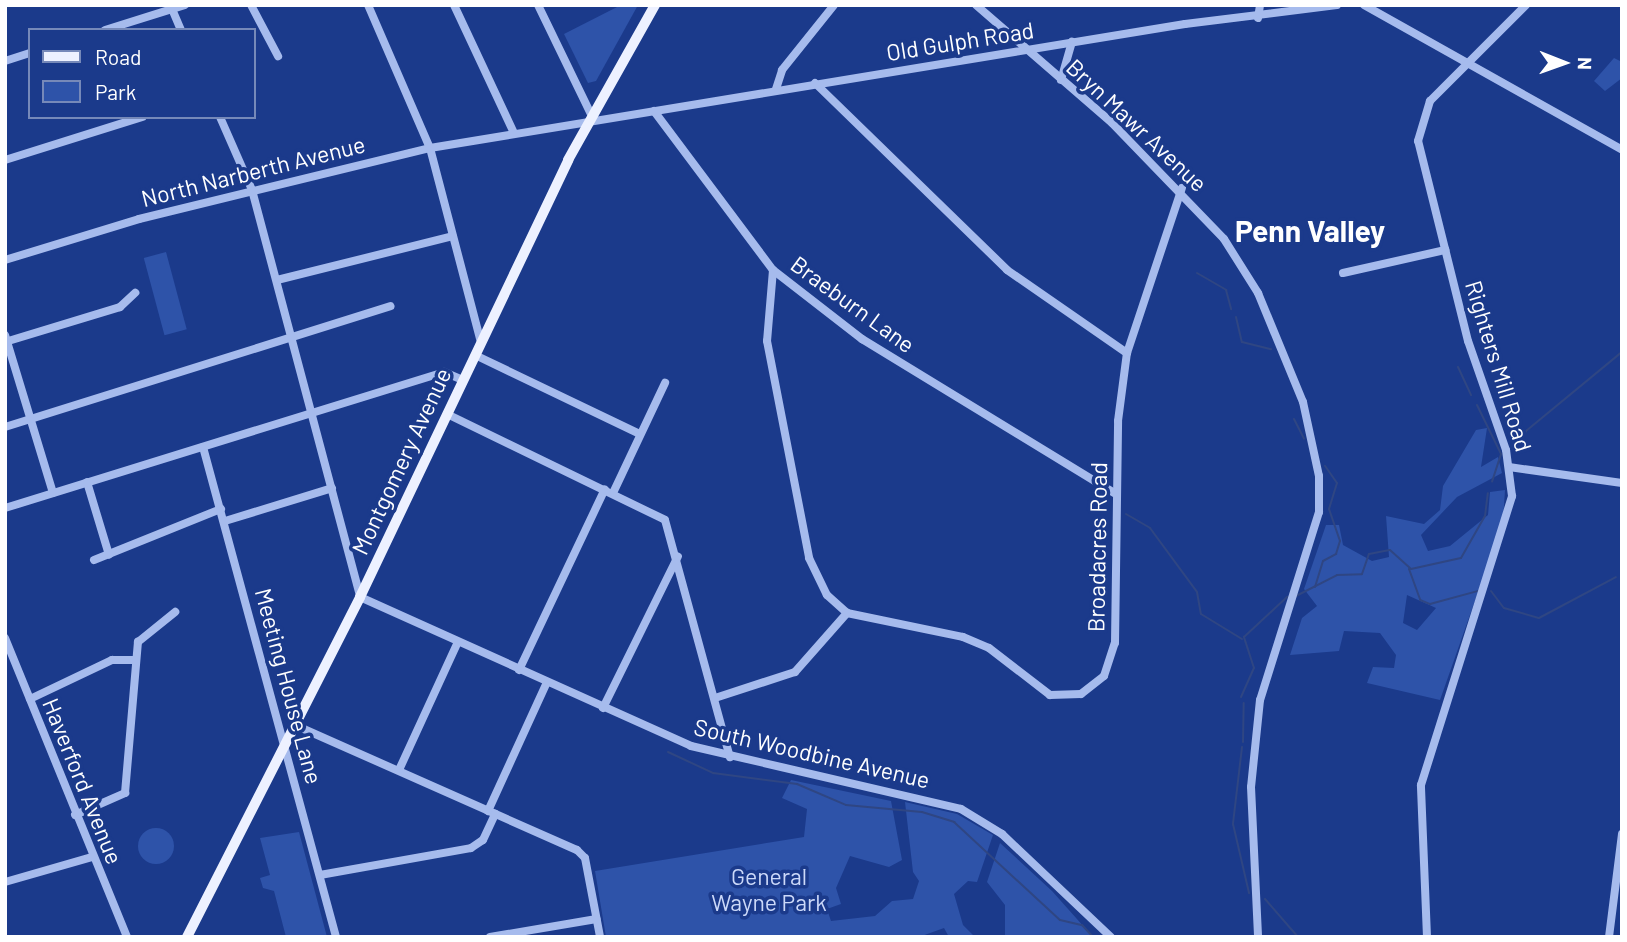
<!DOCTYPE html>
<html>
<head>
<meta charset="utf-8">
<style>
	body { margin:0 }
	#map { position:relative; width:1627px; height:942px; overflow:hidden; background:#1b3a8b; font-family:Barlow,sans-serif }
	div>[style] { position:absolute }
	.green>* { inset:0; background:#2e53a9; transform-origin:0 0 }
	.round { border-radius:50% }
	.stream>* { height:2px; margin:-1px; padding:0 1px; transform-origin:1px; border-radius:1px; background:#2f4683 }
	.minor>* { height:8px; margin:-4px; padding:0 4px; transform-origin:4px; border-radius:4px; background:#a6bbed }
	.major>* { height:10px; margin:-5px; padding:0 5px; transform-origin:5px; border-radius:5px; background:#edf1ff }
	span { translate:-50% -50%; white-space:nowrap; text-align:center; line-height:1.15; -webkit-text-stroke:7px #1b3a8b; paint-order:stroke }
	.street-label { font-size:23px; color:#fff }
	.park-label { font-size:23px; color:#ccd9f9 }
	.district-label { font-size:30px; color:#fff; font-weight:700 }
	.frame { position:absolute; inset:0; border:7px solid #fff; pointer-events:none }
	.legend { position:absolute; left:28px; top:28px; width:228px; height:91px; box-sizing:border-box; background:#1b3a8b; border:2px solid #7689b9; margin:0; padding:9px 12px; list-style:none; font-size:21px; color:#fff }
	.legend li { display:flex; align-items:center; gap:14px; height:35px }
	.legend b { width:35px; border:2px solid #7689b9 }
	.north { position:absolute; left:1529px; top:28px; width:70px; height:70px; -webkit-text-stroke:5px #1b3a8b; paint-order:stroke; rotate:91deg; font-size:19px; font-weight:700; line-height:28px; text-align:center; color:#fff }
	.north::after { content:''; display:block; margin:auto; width:24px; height:32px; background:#fff; clip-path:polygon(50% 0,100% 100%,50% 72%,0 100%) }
</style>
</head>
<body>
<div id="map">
	<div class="green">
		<div style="clip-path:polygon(621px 5px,638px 5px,596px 81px,588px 83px,564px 34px)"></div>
		<div style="clip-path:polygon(1614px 58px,1622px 62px,1622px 78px,1605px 91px,1594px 81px)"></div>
		<div style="left:166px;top:252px;width:80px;height:23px;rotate:75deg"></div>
		<div style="clip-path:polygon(evenodd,1487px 428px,1481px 467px,1498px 457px,1502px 473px,1457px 497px,1421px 535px,1428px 551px,1450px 546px,1488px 515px,1490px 492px,1505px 490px,1503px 521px,1440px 700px,1367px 683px,1373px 667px,1394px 668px,1396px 655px,1380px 633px,1344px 631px,1339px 651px,1290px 655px,1302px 618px,1317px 606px,1304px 589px,1326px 525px,1339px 525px,1343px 545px,1372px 561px,1389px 557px,1386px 516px,1424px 524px,1440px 510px,1443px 486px,1476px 430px,1487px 428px,1407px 595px,1436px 608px,1417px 630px,1403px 623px,1407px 595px)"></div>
		<div style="clip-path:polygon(791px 780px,891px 801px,902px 860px,889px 867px,850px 856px,836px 888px,841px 904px,827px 909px,831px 921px,875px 916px,892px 901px,913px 899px,919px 881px,913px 872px,905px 802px,957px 814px,993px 835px,977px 882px,968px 881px,954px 894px,963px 925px,975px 937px,949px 937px,944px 928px,919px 937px,606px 937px,595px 871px,804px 837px,807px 809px,782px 798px)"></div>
		<div class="round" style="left:138px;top:828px;width:36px;height:36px"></div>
		<div style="clip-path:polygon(299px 832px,327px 937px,286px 937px,274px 891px,263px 888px,260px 878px,270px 875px,260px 838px)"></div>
		<div style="clip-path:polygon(1000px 843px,1052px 891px,1093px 937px,1005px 937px,1005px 905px,987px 882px)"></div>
	</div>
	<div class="stream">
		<div style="left:1197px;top:273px;width:34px;rotate:30deg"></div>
		<div style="left:1226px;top:290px;width:20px;rotate:75deg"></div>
		<div style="left:1236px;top:317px;width:26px;rotate:77deg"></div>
		<div style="left:1242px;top:342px;width:30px;rotate:14deg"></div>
		<div style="left:1458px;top:367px;width:31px;rotate:65deg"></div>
		<div style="left:1477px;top:405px;width:55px;rotate:63.9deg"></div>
		<div style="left:1501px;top:454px;width:29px;rotate:108deg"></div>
		<div style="left:1294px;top:419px;width:22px;rotate:63deg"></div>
		<div style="left:1514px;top:452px;width:24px;rotate:-60deg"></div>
		<div style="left:1526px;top:431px;width:124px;rotate:-39.5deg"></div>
		<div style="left:1126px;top:514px;width:28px;rotate:30deg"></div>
		<div style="left:1150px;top:528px;width:79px;rotate:53.7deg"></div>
		<div style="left:1197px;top:592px;width:22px;rotate:80deg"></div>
		<div style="left:1201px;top:614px;width:48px;rotate:31.4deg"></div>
		<div style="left:1409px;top:569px;width:33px;rotate:70deg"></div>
		<div style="left:1420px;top:600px;width:11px;rotate:22deg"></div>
		<div style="left:1430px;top:604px;width:50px;rotate:-15.2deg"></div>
		<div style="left:1315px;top:587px;width:27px;rotate:-73deg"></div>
		<div style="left:1323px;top:561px;width:15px;rotate:-28deg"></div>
		<div style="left:1336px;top:554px;width:14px;rotate:-73deg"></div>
		<div style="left:1340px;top:541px;width:34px;rotate:-109deg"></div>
		<div style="left:1329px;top:509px;width:27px;rotate:-73deg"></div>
		<div style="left:1337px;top:483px;width:21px;rotate:-125deg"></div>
		<div style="left:1491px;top:591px;width:21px;rotate:53deg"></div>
		<div style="left:1504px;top:608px;width:36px;rotate:16deg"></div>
		<div style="left:1539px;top:618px;width:87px;rotate:-28deg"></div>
		<div style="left:1296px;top:596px;width:46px;rotate:-27.1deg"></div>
		<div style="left:1337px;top:575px;width:25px;rotate:-2deg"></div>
		<div style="left:1362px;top:574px;width:21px;rotate:-71deg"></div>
		<div style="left:1369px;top:554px;width:21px;rotate:-11deg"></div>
		<div style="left:1390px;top:550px;width:28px;rotate:42deg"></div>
		<div style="left:1411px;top:569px;width:51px;rotate:-12.4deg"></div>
		<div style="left:1461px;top:558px;width:48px;rotate:-60.3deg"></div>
		<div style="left:1485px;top:516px;width:23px;rotate:-83deg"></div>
		<div style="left:1241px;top:697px;width:32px;rotate:-66deg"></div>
		<div style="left:1254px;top:668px;width:33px;rotate:-108deg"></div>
		<div style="left:1244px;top:637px;width:59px;rotate:-42.9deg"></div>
		<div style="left:1243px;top:742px;width:39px;rotate:-89deg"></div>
		<div style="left:1242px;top:747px;width:78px;rotate:96.7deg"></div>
		<div style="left:1233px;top:824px;width:71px;rotate:76.9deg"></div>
		<div style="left:668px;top:752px;width:50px;rotate:25deg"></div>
		<div style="left:713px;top:773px;width:85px;rotate:7.5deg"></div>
		<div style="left:797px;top:784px;width:53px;rotate:23.2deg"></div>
		<div style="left:846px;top:805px;width:76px;rotate:5.3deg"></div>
		<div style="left:922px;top:812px;width:34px;rotate:17deg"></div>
		<div style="left:954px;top:822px;width:144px;rotate:42.8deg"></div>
		<div style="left:1060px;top:920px;width:23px;rotate:13deg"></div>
		<div style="left:1082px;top:925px;width:16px;rotate:47deg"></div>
		<div style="left:1265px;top:899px;width:50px;rotate:49deg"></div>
	</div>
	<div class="minor">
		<div style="left:251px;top:5px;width:58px;rotate:62.1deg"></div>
		<div style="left:368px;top:5px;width:156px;rotate:66.6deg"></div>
		<div style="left:430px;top:148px;width:201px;rotate:75.3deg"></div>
		<div style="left:454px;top:5px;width:141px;rotate:64.9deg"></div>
		<div style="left:538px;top:5px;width:123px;rotate:64.1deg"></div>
		<div style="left:976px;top:5px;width:180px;rotate:40.9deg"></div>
		<div style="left:1112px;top:123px;width:161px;rotate:46deg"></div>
		<div style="left:1224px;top:239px;width:64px;rotate:57.8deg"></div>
		<div style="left:1258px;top:293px;width:118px;rotate:67.6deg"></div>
		<div style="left:1303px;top:402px;width:76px;rotate:77.8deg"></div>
		<div style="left:1319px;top:476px;width:36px;rotate:90deg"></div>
		<div style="left:1319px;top:512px;width:197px;rotate:107.4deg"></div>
		<div style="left:1260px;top:700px;width:87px;rotate:95.9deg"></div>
		<div style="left:1251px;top:787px;width:150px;rotate:87.3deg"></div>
		<div style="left:1364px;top:5px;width:296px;rotate:29.3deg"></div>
		<div style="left:172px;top:9px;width:23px;rotate:67deg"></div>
		<div style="left:1258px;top:18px;width:13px;rotate:-81deg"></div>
		<div style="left:105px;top:30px;width:84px;rotate:-17.4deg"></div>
		<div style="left:5px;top:61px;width:26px;rotate:-18deg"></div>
		<div style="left:1061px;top:80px;width:40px;rotate:-74deg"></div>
		<div style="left:815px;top:83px;width:268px;rotate:44.2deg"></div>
		<div style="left:1007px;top:270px;width:146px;rotate:34.7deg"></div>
		<div style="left:776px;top:89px;width:20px;rotate:-72deg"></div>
		<div style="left:782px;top:70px;width:83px;rotate:-51.3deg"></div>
		<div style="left:654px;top:111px;width:199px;rotate:53.2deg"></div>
		<div style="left:773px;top:270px;width:113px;rotate:37.8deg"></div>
		<div style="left:862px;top:339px;width:298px;rotate:31.4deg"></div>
		<div style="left:220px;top:117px;width:80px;rotate:66.3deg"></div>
		<div style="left:252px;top:190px;width:421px;rotate:75.1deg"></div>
		<div style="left:360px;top:597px;width:363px;rotate:24.2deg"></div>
		<div style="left:691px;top:746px;width:277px;rotate:13.1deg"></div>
		<div style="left:961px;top:809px;width:48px;rotate:31.4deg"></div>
		<div style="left:1002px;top:834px;width:150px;rotate:43.4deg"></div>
		<div style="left:5px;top:160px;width:144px;rotate:-17.4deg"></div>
		<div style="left:5px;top:260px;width:140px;rotate:-17deg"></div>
		<div style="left:139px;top:219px;width:300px;rotate:-13.7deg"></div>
		<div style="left:430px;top:148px;width:765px;rotate:-9.33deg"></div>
		<div style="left:1185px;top:24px;width:153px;rotate:-7.1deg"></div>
		<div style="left:773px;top:270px;width:71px;rotate:94.8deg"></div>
		<div style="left:767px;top:341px;width:221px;rotate:79deg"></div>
		<div style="left:809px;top:558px;width:41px;rotate:64.1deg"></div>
		<div style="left:827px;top:595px;width:27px;rotate:42deg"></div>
		<div style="left:1343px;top:273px;width:105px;rotate:-12.7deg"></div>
		<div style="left:277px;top:280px;width:181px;rotate:-14deg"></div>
		<div style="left:5px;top:335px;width:165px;rotate:73.1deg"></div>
		<div style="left:5px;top:342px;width:120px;rotate:-16.9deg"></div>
		<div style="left:120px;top:307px;width:21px;rotate:-43deg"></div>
		<div style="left:475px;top:355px;width:183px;rotate:25.6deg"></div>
		<div style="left:447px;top:414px;width:242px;rotate:25.9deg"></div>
		<div style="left:665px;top:520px;width:246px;rotate:74.7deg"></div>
		<div style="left:5px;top:427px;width:404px;rotate:-17.4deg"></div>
		<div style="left:203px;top:447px;width:508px;rotate:74.81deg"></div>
		<div style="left:1509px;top:467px;width:114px;rotate:8.1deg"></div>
		<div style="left:87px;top:482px;width:76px;rotate:73.2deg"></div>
		<div style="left:613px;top:493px;width:122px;rotate:-64.7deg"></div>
		<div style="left:5px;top:508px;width:460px;rotate:-17.2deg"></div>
		<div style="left:444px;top:372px;width:21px;rotate:23deg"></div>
		<div style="left:225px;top:521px;width:112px;rotate:-17.1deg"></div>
		<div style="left:94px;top:560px;width:137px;rotate:-21.9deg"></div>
		<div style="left:5px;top:638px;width:323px;rotate:67.8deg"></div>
		<div style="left:519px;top:670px;width:200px;rotate:-64.6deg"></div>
		<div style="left:715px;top:698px;width:84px;rotate:-18deg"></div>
		<div style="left:795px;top:672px;width:79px;rotate:-48.6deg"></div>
		<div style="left:847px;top:613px;width:118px;rotate:11.7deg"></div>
		<div style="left:963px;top:637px;width:28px;rotate:23deg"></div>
		<div style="left:989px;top:648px;width:77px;rotate:37.6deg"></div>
		<div style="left:1050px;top:695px;width:31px;rotate:-2deg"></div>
		<div style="left:1081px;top:694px;width:29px;rotate:-38deg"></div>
		<div style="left:1104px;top:676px;width:35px;rotate:-72deg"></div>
		<div style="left:1115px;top:643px;width:222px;rotate:-89.2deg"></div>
		<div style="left:1118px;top:421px;width:69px;rotate:-82.5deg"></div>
		<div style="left:1127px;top:353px;width:174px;rotate:-71.6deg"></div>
		<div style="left:30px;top:699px;width:91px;rotate:-25.4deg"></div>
		<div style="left:112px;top:660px;width:24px"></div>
		<div style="left:603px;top:708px;width:169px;rotate:-63.7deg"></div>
		<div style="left:297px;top:726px;width:306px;rotate:23.9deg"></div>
		<div style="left:577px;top:850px;width:11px;rotate:45deg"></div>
		<div style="left:585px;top:858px;width:80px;rotate:79.2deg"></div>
		<div style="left:399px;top:770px;width:141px;rotate:-65.3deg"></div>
		<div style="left:488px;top:811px;width:142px;rotate:-65.4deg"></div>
		<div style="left:75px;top:815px;width:55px;rotate:-23.7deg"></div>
		<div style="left:125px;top:793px;width:152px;rotate:-85.1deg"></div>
		<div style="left:138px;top:642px;width:48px;rotate:-39deg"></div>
		<div style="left:320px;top:875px;width:153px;rotate:-10.1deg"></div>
		<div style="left:471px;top:848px;width:14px;rotate:-34deg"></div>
		<div style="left:483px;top:840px;width:29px;rotate:-65deg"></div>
		<div style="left:5px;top:882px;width:91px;rotate:-16deg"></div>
		<div style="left:490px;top:937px;width:108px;rotate:-9.6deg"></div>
		<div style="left:1427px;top:937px;width:152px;rotate:-92.3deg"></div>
		<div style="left:1421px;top:785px;width:303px;rotate:-72.5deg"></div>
		<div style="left:1512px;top:496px;width:46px;rotate:-97.4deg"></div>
		<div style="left:1506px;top:450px;width:115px;rotate:-109.2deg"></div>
		<div style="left:1468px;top:341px;width:206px;rotate:-104deg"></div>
		<div style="left:1418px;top:141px;width:42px;rotate:-73.3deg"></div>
		<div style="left:1430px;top:101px;width:136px;rotate:-45deg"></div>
		<div style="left:1609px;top:937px;width:104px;rotate:-82.8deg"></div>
	</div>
	<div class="major">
		<div style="left:187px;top:937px;width:381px;rotate:-63deg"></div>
		<div style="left:360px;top:597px;width:484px;rotate:-64.5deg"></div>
		<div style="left:568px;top:160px;width:178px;rotate:-60.7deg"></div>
	</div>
	<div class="street-label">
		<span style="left:960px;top:41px;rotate:-9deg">Old Gulph Road</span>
		<span style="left:1137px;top:125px;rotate:43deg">Bryn Mawr Avenue</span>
		<span style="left:253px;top:171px;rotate:-14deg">North Narberth Avenue</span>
		<span style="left:853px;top:304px;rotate:36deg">Braeburn Lane</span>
		<span style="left:1499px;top:366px;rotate:73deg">Righters Mill Road</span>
		<span style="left:401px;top:461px;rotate:-65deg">Montgomery Avenue</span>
		<span style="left:1097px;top:547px;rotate:-89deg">Broadacres Road</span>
		<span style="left:289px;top:686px;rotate:75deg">Meeting House Lane</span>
		<span style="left:812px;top:753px;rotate:13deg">South Woodbine Avenue</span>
		<span style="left:83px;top:781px;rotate:68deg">Haverford Avenue</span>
	</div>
	<div class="park-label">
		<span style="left:769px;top:889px">General<br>Wayne Park</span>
	</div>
	<div class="district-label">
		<span style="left:1310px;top:230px">Penn Valley</span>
	</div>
	<div class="frame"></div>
	<ul class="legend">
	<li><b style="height:9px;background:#edf1ff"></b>Road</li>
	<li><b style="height:19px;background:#2e53a9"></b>Park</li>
	</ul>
	<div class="north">N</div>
</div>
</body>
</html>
